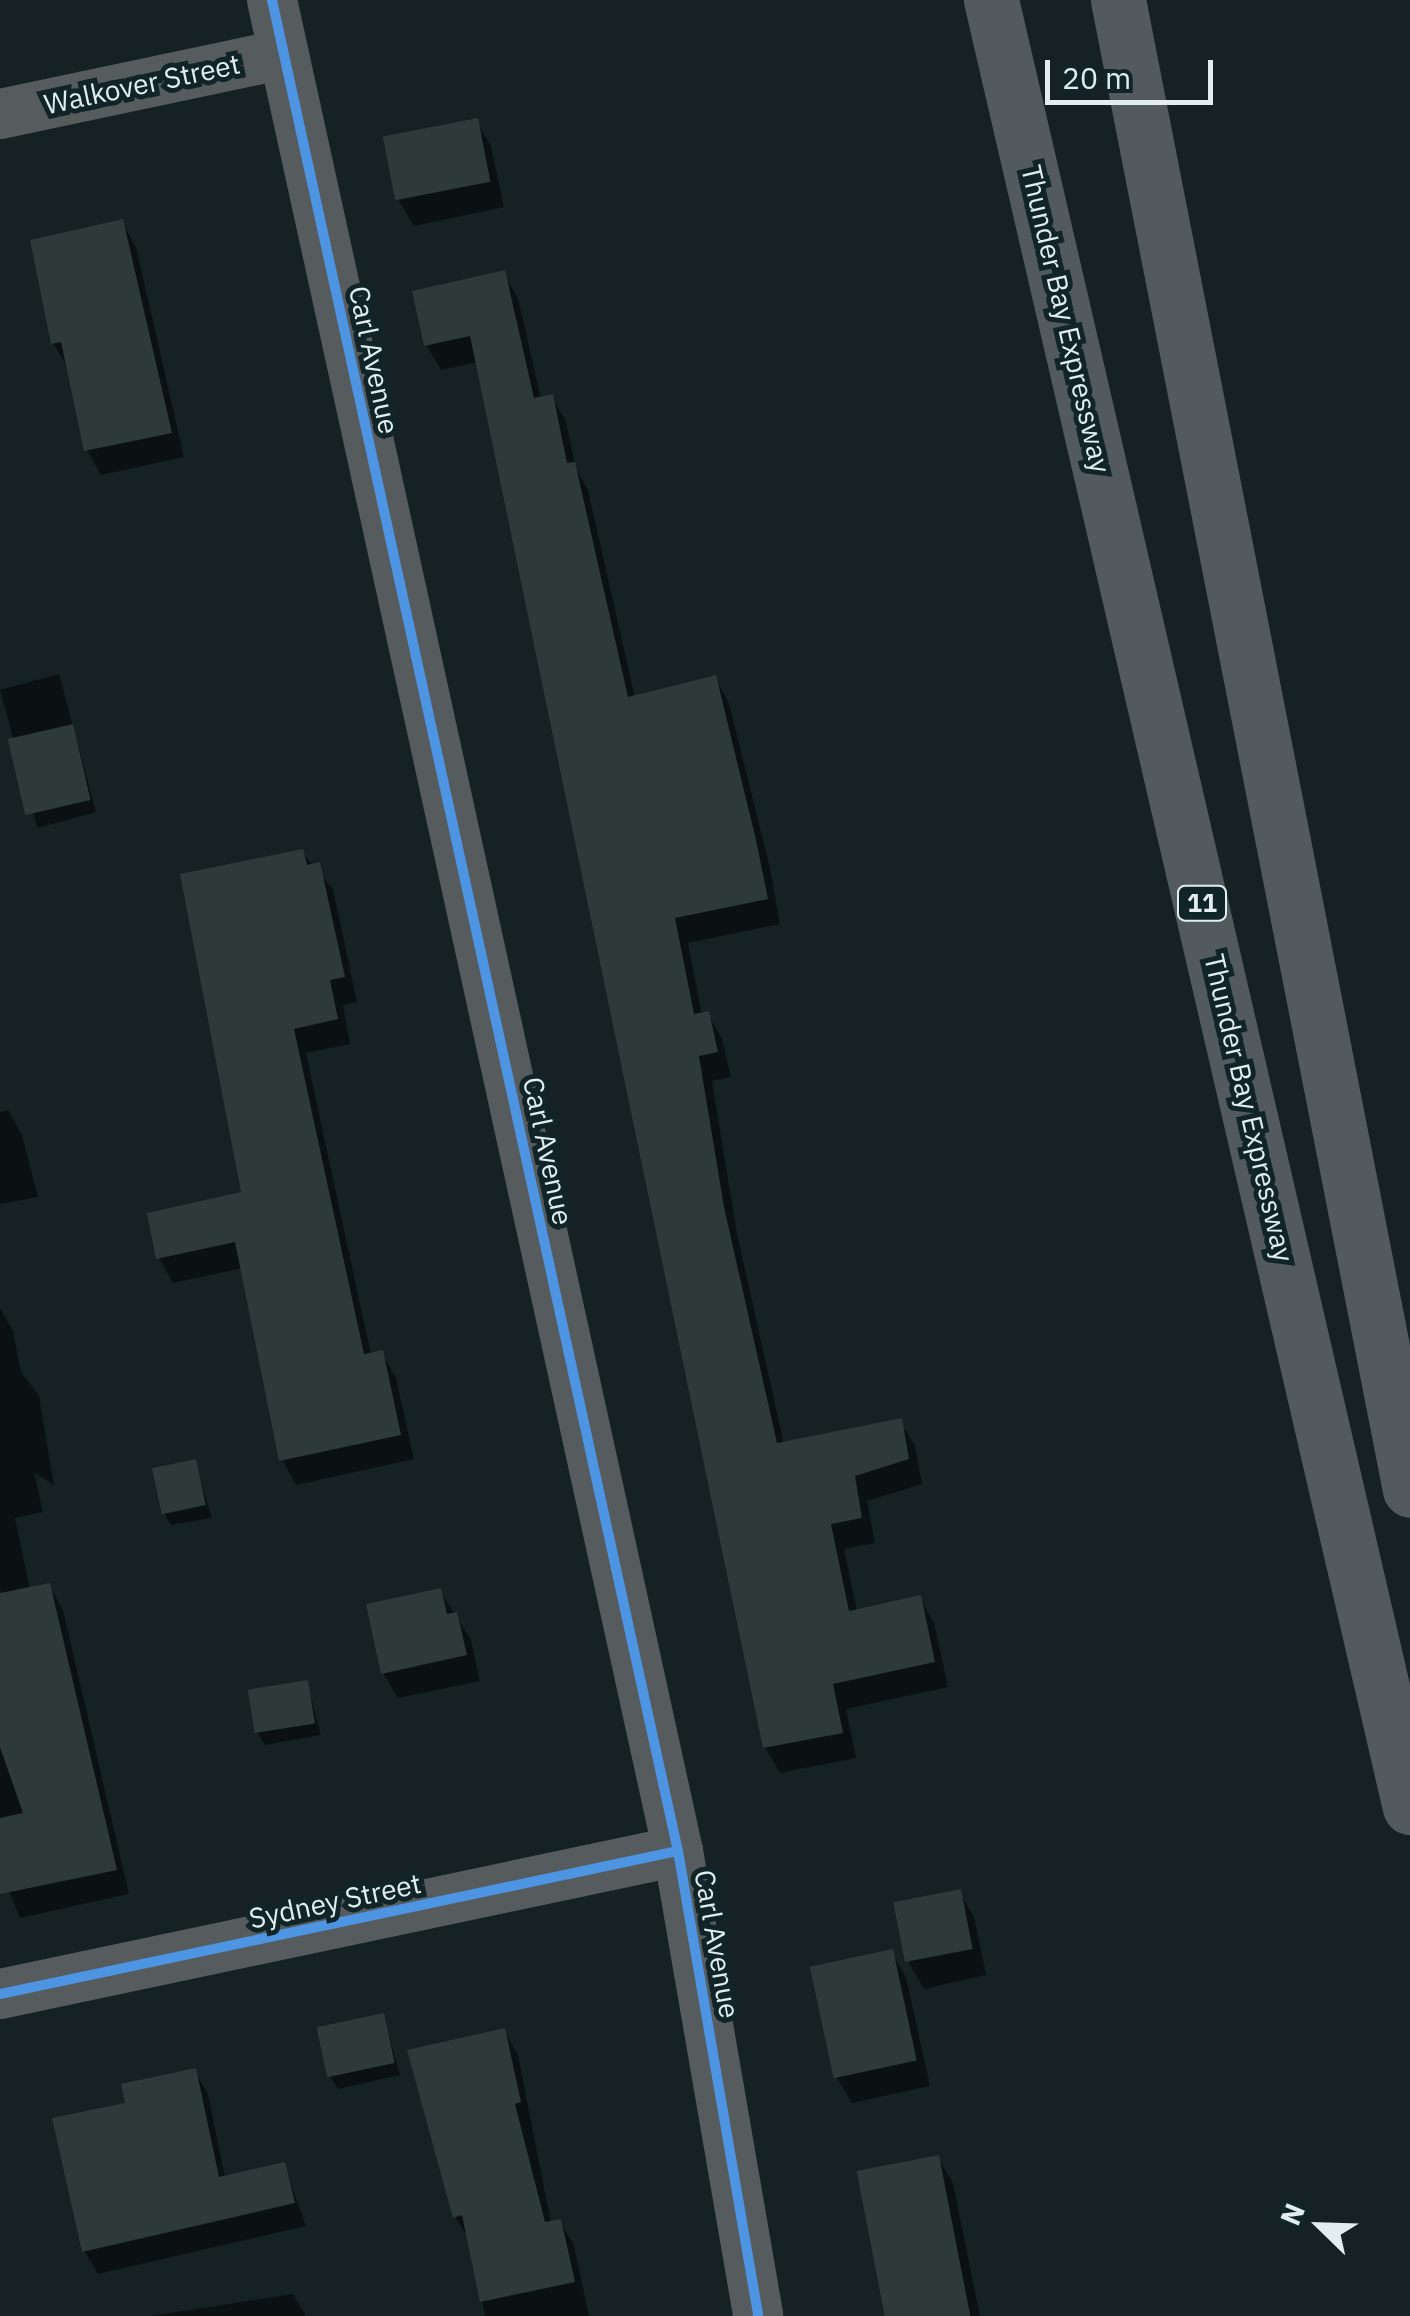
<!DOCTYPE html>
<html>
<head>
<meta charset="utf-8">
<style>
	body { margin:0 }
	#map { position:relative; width:1410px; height:2316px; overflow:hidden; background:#162123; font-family:"IBM Plex Sans",sans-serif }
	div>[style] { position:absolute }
	.shadow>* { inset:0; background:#0007; transform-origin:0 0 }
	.building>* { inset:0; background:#2d3a39; transform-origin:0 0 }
	.minor>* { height:50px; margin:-25px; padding:0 25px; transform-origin:25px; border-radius:25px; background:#565c5e }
	.trunk>* { height:55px; margin:-27.5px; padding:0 27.5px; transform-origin:27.5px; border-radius:27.5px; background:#525a5e }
	.cycleway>* { height:10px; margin:-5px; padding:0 5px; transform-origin:5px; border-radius:5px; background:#4d94e3 }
	span { translate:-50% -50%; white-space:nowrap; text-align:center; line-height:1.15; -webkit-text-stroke:10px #112528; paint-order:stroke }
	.shield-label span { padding:2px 8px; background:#112528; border:2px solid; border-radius:8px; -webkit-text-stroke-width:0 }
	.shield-label { font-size:25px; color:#e1edef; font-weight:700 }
	.street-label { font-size:28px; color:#e1edef }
	.north { position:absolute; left:1270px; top:2176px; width:100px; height:100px; -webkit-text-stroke:8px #112528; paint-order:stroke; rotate:293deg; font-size:28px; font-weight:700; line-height:40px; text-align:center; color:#e1edef }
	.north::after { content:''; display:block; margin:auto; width:35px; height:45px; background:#e1edef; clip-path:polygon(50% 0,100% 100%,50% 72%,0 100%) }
	.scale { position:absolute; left:1045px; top:60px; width:168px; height:45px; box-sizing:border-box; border:5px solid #e1edef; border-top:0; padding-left:12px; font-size:30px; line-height:35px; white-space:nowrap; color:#e1edef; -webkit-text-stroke:8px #112528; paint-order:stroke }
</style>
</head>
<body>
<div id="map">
	<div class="shadow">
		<div style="clip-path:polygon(476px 121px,491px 146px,504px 207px,414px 226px,399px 201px)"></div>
		<div style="clip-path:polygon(122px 222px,136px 247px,184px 457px,101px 475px,87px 450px,68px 368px,53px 343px)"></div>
		<div style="clip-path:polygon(503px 273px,518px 298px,541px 399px,552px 397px,566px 422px,576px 468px,588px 490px,635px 698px,715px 678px,729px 703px,770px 868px,780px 924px,688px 943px,702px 1015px,708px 1014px,722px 1039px,731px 1077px,712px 1081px,737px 1234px,784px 1444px,900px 1421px,915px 1446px,922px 1484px,867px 1501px,875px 1543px,844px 1549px,857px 1611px,920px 1598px,934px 1623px,948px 1687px,846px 1709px,856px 1758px,780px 1773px,765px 1747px,478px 362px,441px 370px,426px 345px)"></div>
		<div style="left:59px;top:674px;width:143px;height:61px;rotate:75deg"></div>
		<div style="clip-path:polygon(302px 852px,333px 889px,357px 1002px,343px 1005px,350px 1044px,306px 1053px,371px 1355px,382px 1353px,396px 1378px,414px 1459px,296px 1485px,282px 1460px,243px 1268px,173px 1283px,159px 1258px,243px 1194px)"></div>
		<div style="clip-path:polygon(8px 1110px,22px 1135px,38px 1197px,0 1204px,0 1112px)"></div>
		<div style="clip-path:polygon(0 1308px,13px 1331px,21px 1372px,39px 1396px,54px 1485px,34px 1472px,43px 1512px,15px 1518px,30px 1589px,49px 1586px,63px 1610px,129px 1894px,20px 1918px,0 1868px)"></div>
		<div style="clip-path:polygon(195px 1462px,212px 1518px,171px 1525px,164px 1513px)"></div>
		<div style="clip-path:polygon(440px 1591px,471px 1640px,480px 1681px,398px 1698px,383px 1673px)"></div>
		<div style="clip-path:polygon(307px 1683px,321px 1735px,265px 1745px,258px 1733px)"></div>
		<div style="clip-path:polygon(959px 1891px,974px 1917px,986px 1975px,924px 1989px,909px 1963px)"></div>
		<div style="clip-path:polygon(891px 1952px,906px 1977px,930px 2086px,852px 2103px,837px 2078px,813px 1969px)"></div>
		<div style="clip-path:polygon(383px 2016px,400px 2075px,338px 2089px,330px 2076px)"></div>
		<div style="clip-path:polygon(504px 2031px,518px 2055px,551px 2223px,560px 2221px,574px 2246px,589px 2316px,485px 2316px,470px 2241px,455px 2217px)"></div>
		<div style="clip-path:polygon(195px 2071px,208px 2094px,225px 2178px,284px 2165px,306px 2226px,98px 2274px,84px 2251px,128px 2105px)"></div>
		<div style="clip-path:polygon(938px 2158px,953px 2183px,980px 2316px,888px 2316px)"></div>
		<div style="clip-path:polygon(293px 2294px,306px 2316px,150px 2316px)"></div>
	</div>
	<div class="building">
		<div style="left:478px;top:118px;width:65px;height:97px;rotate:79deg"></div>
		<div style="clip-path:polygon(123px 219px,172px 433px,84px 451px,61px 342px,51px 344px,30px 240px)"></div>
		<div style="clip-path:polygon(505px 270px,534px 398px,553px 394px,567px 463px,575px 462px,628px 697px,716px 675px,756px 840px,768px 899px,675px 918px,694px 1014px,709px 1011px,718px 1052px,699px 1056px,724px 1207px,777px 1443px,902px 1418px,909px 1459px,855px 1476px,862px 1518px,831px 1524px,849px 1611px,921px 1595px,935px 1662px,833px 1684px,843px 1733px,763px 1748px,470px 336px,424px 346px,412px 291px)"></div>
		<div style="left:73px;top:724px;width:78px;height:67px;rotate:77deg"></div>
		<div style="clip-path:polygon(303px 849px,307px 865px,320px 862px,345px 977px,330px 980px,338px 1019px,294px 1029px,364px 1354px,383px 1350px,401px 1435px,279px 1461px,235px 1242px,156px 1259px,147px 1213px,241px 1192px,180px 874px)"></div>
		<div style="left:196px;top:1459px;width:47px;height:45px;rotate:78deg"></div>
		<div style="clip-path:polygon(50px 1583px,117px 1870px,0 1894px,0 1818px,23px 1813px,0 1747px,0 1593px)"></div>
		<div style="clip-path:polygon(441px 1588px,447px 1614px,457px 1612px,467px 1655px,381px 1674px,366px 1604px)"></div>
		<div style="left:308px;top:1680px;width:44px;height:61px;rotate:81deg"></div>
		<div style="left:961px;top:1889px;width:61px;height:69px;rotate:79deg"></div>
		<div style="left:893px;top:1949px;width:114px;height:85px;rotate:78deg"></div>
		<div style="left:384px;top:2013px;width:51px;height:69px;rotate:78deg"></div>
		<div style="clip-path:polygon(505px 2028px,521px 2102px,515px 2104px,545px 2222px,561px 2219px,575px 2282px,480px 2302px,462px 2215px,453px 2218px,407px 2050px)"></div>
		<div style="clip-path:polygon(196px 2068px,219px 2177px,285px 2162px,295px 2203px,82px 2252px,52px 2118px,125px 2103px,121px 2084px)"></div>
		<div style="left:939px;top:2155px;width:164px;height:84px;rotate:79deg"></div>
	</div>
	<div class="minor">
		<div style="left:272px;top:0;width:1895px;rotate:77.63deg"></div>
		<div style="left:678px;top:1851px;width:472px;rotate:80.2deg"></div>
		<div style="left:0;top:114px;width:290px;rotate:-11.9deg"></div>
		<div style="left:0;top:1994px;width:693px;rotate:-11.91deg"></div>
	</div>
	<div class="trunk">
		<div style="left:991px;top:0;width:1855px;rotate:76.95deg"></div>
		<div style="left:1118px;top:0;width:1518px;rotate:78.91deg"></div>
	</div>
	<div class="cycleway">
		<div style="left:272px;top:0;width:1895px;rotate:77.63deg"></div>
		<div style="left:678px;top:1851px;width:472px;rotate:80.2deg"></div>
		<div style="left:0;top:1994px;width:693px;rotate:-11.91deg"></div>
	</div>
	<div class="shield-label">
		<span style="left:1202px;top:903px">11</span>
	</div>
	<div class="street-label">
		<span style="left:142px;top:84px;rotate:-12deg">Walkover Street</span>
		<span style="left:1066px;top:319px;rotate:77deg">Thunder Bay Expressway</span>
		<span style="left:374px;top:360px;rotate:78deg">Carl Avenue</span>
		<span style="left:1249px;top:1108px;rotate:77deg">Thunder Bay Expressway</span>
		<span style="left:548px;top:1151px;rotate:78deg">Carl Avenue</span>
		<span style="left:335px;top:1901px;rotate:-12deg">Sydney Street</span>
		<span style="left:717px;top:1944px;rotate:80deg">Carl Avenue</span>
	</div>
	<div class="north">N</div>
	<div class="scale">20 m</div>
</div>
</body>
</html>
